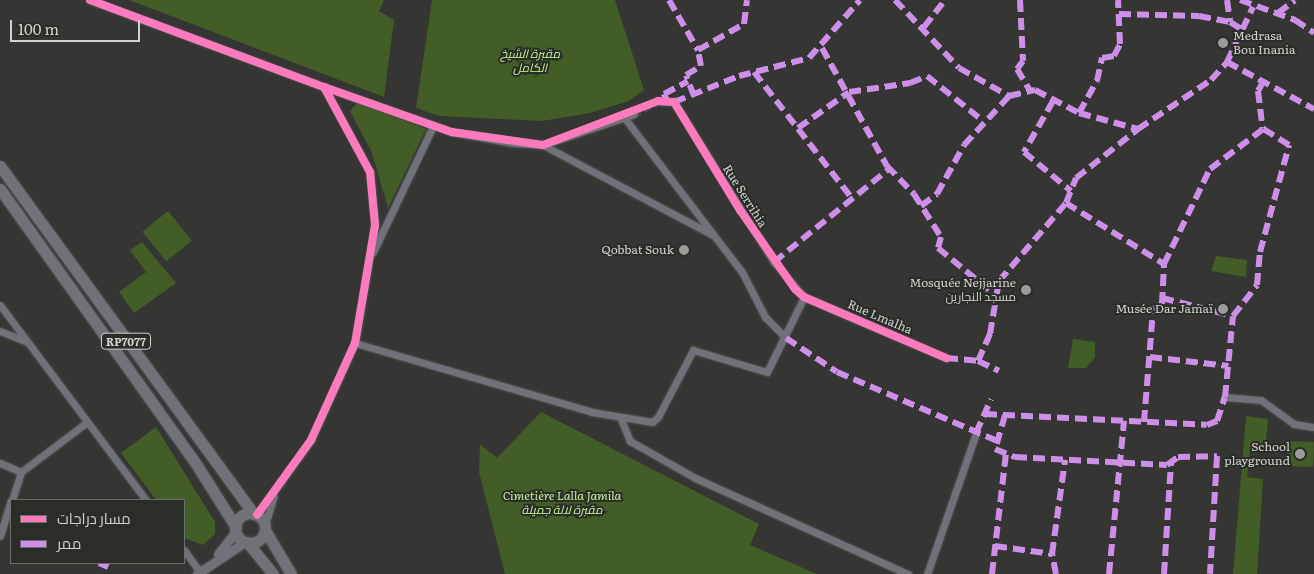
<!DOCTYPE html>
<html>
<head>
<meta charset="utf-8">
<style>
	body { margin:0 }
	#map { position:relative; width:1314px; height:574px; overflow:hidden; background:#353634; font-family:Literata,Cairo,serif }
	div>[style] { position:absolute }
	.green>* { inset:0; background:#425d25; transform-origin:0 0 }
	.minor-tunnel>* { height:7px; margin-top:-3.5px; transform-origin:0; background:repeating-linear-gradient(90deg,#4d4e4c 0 7px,transparent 0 10.5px) }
	.roads { filter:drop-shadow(0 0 1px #515250) drop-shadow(0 0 1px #515250) }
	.minor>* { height:7px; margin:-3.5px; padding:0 3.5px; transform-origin:3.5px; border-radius:3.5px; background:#707179 }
	.tertiary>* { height:9px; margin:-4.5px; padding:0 4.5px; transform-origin:4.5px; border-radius:4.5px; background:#707179 }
	.primary>* { height:11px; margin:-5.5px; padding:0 5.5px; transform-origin:5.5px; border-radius:5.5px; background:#707278 }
	.primary>.ring { margin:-5.5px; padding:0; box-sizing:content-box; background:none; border:11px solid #707278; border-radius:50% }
	.quiet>* { height:6px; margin-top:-3px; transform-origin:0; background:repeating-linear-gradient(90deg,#ce8fe9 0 12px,transparent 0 18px) }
	.cycleway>* { height:8px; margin:-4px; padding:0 4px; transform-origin:4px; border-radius:4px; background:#fd7abc }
	.dots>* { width:14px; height:14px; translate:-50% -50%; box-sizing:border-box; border:2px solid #2b2d29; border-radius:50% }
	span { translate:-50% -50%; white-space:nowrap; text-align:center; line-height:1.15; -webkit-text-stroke:4px #2b2d29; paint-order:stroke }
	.shield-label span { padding:1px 4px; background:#2b2d29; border:1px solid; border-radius:4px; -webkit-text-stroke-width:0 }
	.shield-label { font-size:11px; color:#d2d3d1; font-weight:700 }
	.poi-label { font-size:12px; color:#d2d3d1 }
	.left { translate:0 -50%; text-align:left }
	.right { translate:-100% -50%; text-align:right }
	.park-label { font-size:12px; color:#c1f591; font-style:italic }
	.street-label { font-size:12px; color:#d2d3d1 }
	.legend { position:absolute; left:10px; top:499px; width:175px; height:65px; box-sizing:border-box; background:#2b2d29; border:1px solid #6e6f6c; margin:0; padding:6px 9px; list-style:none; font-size:15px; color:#d2d3d1 }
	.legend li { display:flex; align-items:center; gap:10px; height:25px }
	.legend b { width:25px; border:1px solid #6e6f6c }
	.scale { position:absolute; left:10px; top:20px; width:130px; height:22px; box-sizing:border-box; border:2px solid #d2d3d1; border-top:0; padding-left:6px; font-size:15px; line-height:18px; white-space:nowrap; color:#d2d3d1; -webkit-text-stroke:4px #2b2d29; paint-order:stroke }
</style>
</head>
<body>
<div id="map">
	<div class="green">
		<div style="clip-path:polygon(129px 0,384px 0,379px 11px,394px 20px,384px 97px)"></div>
		<div style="clip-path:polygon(432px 0,615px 0,644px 90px,629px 101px,590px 113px,542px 121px,439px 116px,416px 108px)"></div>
		<div style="clip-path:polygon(358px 102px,426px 129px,388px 208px,372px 153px,350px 111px)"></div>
		<div style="left:168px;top:211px;width:38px;height:33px;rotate:51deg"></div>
		<div style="clip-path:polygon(142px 242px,176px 283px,134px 313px,119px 292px,146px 272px,130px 250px)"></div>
		<div style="clip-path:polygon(1216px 256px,1247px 260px,1246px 277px,1211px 271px)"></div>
		<div style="clip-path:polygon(1073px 339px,1095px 342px,1095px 357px,1086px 368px,1068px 368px)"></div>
		<div style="clip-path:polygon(541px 412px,759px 524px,750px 545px,817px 574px,505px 574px,479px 472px,480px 444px,497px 458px)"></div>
		<div style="clip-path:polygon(1246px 416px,1268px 419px,1265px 450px,1250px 450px,1247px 477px,1263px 479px,1257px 574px,1233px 574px)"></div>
		<div style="clip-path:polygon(156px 427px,215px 522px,215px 534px,203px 545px,184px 538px,184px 500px,156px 500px,121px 453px)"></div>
		<div style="left:1287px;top:441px;width:27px;height:25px;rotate:2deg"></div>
	</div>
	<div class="minor-tunnel">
		<div style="left:634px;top:114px;width:27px;rotate:-28deg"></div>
	</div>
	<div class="roads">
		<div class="minor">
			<div style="left:90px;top:0;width:250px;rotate:20.4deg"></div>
			<div style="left:324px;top:87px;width:97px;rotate:61.6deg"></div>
			<div style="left:370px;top:172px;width:53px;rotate:84.6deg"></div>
			<div style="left:375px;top:225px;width:120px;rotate:99.6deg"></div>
			<div style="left:355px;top:343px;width:107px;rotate:114.4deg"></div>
			<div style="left:311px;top:440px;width:92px;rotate:125.8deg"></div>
			<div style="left:324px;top:87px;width:136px;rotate:19.4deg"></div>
			<div style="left:452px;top:132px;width:62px;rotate:10.2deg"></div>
			<div style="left:513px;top:143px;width:30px;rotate:4deg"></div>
			<div style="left:543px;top:145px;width:96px;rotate:-18.8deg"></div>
			<div style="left:658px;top:101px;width:16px;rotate:4deg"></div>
			<div style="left:674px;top:102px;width:189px;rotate:58deg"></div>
			<div style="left:774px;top:262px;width:46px;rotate:49.4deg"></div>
			<div style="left:804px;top:297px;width:155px;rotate:23.2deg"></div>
			<div style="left:623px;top:116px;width:196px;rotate:52.7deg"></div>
			<div style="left:742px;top:272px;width:51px;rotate:62.9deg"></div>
			<div style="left:765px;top:317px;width:30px;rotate:45deg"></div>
			<div style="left:543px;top:145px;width:192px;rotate:27.9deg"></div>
			<div style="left:373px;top:252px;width:140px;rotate:-64.5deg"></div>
			<div style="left:0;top:305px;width:244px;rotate:53.2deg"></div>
			<div style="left:0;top:331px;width:27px;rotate:22deg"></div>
			<div style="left:355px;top:343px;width:247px;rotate:16.2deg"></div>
			<div style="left:592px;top:412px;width:61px;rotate:9.5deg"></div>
			<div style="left:652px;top:422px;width:8px;rotate:-40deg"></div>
			<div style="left:658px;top:417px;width:76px;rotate:-62.4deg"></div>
			<div style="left:693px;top:350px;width:77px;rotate:16.6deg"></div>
			<div style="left:767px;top:372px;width:84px;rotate:-63.7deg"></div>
			<div style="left:1225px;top:397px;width:36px;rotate:5deg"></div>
			<div style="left:1261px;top:400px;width:41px;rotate:36deg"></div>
			<div style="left:1294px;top:424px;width:20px;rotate:9deg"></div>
			<div style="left:621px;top:419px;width:24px;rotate:68deg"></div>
			<div style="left:630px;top:441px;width:75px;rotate:29.6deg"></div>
			<div style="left:695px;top:478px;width:234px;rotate:24.3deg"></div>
			<div style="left:0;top:463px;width:23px;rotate:23deg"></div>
			<div style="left:12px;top:500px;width:29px;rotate:-72deg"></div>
			<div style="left:21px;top:472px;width:83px;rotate:-37.1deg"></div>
			<div style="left:265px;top:525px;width:30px;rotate:-73deg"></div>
			<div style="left:0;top:536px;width:37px;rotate:-73deg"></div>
			<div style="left:184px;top:550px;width:27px;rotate:54deg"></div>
			<div style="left:927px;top:574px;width:149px;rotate:-70.8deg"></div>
		</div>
		<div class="tertiary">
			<div style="left:218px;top:554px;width:29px;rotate:-52deg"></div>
			<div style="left:197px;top:574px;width:58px;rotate:-33.7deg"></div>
		</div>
		<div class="primary">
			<div style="left:0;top:166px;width:431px;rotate:53.9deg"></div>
			<div style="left:0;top:189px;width:341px;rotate:54.5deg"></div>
			<div style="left:198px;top:467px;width:71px;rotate:57.7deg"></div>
			<div class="ring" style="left:235px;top:513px;width:19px;height:19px"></div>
			<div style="left:265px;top:530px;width:51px;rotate:59.4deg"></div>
			<div style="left:247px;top:542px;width:41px;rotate:50.9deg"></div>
		</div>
	</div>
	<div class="quiet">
		<div style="left:669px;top:0;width:58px;rotate:59.9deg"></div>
		<div style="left:895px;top:0;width:93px;rotate:46.7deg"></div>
		<div style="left:959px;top:68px;width:57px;rotate:29.2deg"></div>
		<div style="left:1020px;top:0;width:61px;rotate:87.2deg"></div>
		<div style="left:1023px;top:61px;width:10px;rotate:127deg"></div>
		<div style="left:1017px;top:69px;width:26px;rotate:59deg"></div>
		<div style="left:1227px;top:0;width:22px;rotate:82deg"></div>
		<div style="left:1240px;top:0;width:59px;rotate:20deg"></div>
		<div style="left:1295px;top:20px;width:23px;rotate:34deg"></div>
		<div style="left:1278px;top:13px;width:21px;rotate:-37deg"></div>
		<div style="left:1119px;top:14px;width:80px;rotate:1.4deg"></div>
		<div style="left:1199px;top:16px;width:32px;rotate:11deg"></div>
		<div style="left:1230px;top:22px;width:13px;rotate:32deg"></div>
		<div style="left:924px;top:27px;width:34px;rotate:-52deg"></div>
		<div style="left:822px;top:48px;width:135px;rotate:61.2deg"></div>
		<div style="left:887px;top:166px;width:39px;rotate:46deg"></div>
		<div style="left:914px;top:194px;width:51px;rotate:57.9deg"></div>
		<div style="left:941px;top:237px;width:11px;rotate:105deg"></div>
		<div style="left:938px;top:248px;width:72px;rotate:39.4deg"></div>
		<div style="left:698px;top:50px;width:53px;rotate:-29.5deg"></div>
		<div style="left:744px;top:24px;width:24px;rotate:-83deg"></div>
		<div style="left:1227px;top:62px;width:99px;rotate:28.4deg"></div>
		<div style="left:754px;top:72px;width:158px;rotate:52.2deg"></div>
		<div style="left:1263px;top:82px;width:10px;rotate:119deg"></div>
		<div style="left:1258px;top:91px;width:38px;rotate:83deg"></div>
		<div style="left:694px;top:96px;width:22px;rotate:-111deg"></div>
		<div style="left:686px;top:75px;width:17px;rotate:-31deg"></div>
		<div style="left:701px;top:66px;width:16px;rotate:-101deg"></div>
		<div style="left:1053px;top:101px;width:59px;rotate:119.6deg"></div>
		<div style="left:1024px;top:152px;width:61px;rotate:39.7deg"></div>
		<div style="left:674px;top:102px;width:70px;rotate:-21.8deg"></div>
		<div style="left:739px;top:76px;width:72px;rotate:-14.4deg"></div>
		<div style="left:809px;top:58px;width:77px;rotate:-48.7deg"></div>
		<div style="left:668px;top:103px;width:10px;rotate:-114deg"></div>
		<div style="left:664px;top:94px;width:27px;rotate:-28deg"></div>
		<div style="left:1079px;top:113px;width:37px;rotate:-61deg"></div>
		<div style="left:1097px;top:81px;width:24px;rotate:-78deg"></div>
		<div style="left:1102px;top:58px;width:12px;rotate:-9deg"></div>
		<div style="left:1114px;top:56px;width:13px;rotate:-63deg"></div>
		<div style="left:1120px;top:44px;width:44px;rotate:-92.6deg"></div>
		<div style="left:798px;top:128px;width:62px;rotate:-35.2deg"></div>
		<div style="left:849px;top:92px;width:62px;rotate:-8.4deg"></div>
		<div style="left:910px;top:83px;width:18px;rotate:-22deg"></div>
		<div style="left:927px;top:76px;width:70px;rotate:38.7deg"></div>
		<div style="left:1066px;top:203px;width:115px;rotate:31.9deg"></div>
		<div style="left:921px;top:206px;width:20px;rotate:-37deg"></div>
		<div style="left:937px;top:194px;width:56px;rotate:-61.1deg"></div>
		<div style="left:964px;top:145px;width:67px;rotate:-47.4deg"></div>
		<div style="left:1009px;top:96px;width:27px;rotate:-13deg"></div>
		<div style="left:1035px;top:90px;width:50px;rotate:27.6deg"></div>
		<div style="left:1079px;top:113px;width:61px;rotate:15.2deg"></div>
		<div style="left:774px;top:262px;width:149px;rotate:-39deg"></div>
		<div style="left:1162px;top:298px;width:73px;rotate:14.2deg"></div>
		<div style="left:786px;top:338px;width:61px;rotate:33.7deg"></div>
		<div style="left:837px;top:372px;width:174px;rotate:23.3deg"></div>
		<div style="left:1150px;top:357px;width:79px;rotate:6.6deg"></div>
		<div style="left:946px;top:358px;width:32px;rotate:5deg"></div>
		<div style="left:978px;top:361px;width:23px;rotate:25deg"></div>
		<div style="left:978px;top:361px;width:30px;rotate:-66deg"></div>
		<div style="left:990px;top:334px;width:54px;rotate:-80.4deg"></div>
		<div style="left:999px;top:281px;width:103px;rotate:-49.3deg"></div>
		<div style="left:1066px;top:203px;width:27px;rotate:-68deg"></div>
		<div style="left:1076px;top:178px;width:79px;rotate:-38.3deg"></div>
		<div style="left:1138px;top:129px;width:88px;rotate:-33.9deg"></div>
		<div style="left:1211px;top:80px;width:24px;rotate:-48deg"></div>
		<div style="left:1227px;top:62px;width:61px;rotate:-64.7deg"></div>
		<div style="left:985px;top:414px;width:222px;rotate:2.8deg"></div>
		<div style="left:1207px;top:425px;width:11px;rotate:-22deg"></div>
		<div style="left:1217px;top:421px;width:25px;rotate:-72deg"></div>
		<div style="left:1225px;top:397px;width:81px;rotate:-84.4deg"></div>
		<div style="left:1233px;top:316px;width:39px;rotate:-52deg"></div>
		<div style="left:1257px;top:285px;width:33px;rotate:-85deg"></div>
		<div style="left:1260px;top:252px;width:111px;rotate:-74.8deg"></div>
		<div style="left:1289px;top:145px;width:31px;rotate:-148deg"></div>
		<div style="left:1005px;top:415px;width:35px;rotate:106deg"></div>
		<div style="left:995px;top:449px;width:22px;rotate:22deg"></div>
		<div style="left:1015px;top:457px;width:152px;rotate:3deg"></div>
		<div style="left:1167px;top:465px;width:14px;rotate:-36deg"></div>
		<div style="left:1178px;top:457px;width:39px;rotate:-1deg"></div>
		<div style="left:1217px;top:456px;width:118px;rotate:93.4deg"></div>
		<div style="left:1144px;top:422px;width:113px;rotate:-85.4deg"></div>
		<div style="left:1153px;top:309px;width:10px;rotate:-29deg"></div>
		<div style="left:1162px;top:304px;width:40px;rotate:-87.1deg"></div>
		<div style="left:1164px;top:264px;width:106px;rotate:-64.2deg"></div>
		<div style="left:1210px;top:169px;width:66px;rotate:-37deg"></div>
		<div style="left:976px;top:433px;width:37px;rotate:-66deg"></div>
		<div style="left:995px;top:546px;width:58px;rotate:8deg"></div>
		<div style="left:99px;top:563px;width:10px;rotate:24deg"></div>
		<div style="left:992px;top:574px;width:122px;rotate:-83.4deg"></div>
		<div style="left:1056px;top:574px;width:20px;rotate:-101deg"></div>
		<div style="left:1052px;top:554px;width:95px;rotate:-82.1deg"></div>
		<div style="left:1109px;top:574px;width:154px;rotate:-84.4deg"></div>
		<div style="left:1164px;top:574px;width:111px;rotate:-86.4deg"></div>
	</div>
	<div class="cycleway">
		<div style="left:90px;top:0;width:250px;rotate:20.4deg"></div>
		<div style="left:324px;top:87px;width:97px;rotate:61.6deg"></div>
		<div style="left:370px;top:172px;width:53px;rotate:84.6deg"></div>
		<div style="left:375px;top:225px;width:120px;rotate:99.6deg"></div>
		<div style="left:355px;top:343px;width:107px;rotate:114.4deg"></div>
		<div style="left:311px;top:440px;width:92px;rotate:125.8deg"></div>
		<div style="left:324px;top:87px;width:136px;rotate:19.4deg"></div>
		<div style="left:452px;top:132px;width:92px;rotate:8.1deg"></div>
		<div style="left:543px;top:145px;width:123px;rotate:-20.9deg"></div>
		<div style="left:658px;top:101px;width:16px;rotate:4deg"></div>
		<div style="left:674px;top:102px;width:127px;rotate:58.6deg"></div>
		<div style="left:740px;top:210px;width:96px;rotate:55.2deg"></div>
		<div style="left:795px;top:289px;width:12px;rotate:42deg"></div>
		<div style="left:804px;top:297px;width:155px;rotate:23.2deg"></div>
	</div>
	<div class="dots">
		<div style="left:1223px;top:43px;background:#9b9c9a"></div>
		<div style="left:684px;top:250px;background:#9b9c9a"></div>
		<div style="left:1026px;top:290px;background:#9b9c9a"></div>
		<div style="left:1223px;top:309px;background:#9b9c9a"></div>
		<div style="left:1300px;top:454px;background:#9b9c9a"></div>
	</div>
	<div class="shield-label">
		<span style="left:126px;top:341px">RP7077</span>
	</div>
	<div class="poi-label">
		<span class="left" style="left:1233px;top:43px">Medrasa<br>Bou Inania</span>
		<span class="right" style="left:674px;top:250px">Qobbat Souk</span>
		<span class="right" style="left:1016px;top:290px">Mosquée Nejjarine<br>مسجد النجارين</span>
		<span class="right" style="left:1213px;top:309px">Musée Dar Jamaï</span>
		<span class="right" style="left:1290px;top:454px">School<br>playground</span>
	</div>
	<div class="park-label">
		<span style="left:530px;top:61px">مقبرة الشيخ<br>الكامل</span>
		<span style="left:562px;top:503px">Cimetière Lalla Jamila<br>مقبرة لالة جميلة</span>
	</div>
	<div class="street-label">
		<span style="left:745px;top:196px;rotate:58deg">Rue Serrihia</span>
		<span style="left:880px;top:317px;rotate:23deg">Rue Lmalha</span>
	</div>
	<ul class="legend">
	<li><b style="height:6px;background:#fd7abc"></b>مسار دراجات</li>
	<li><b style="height:6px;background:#ce8fe9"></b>ممر</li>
	</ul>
	<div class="scale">100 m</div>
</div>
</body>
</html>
